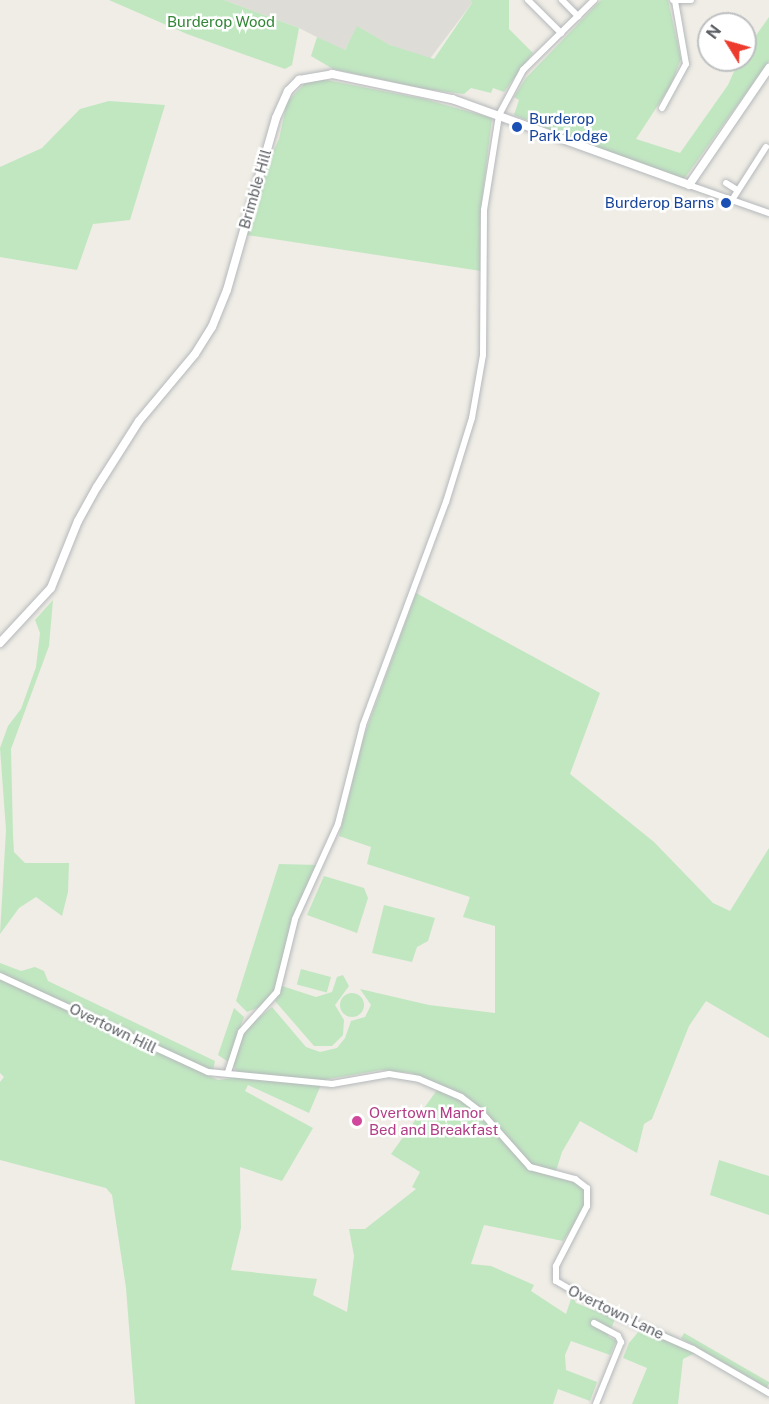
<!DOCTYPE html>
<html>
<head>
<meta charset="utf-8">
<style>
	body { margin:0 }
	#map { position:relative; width:769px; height:1404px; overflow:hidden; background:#efede5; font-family:"Public Sans",sans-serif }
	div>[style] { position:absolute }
	.industrial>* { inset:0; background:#dedcd7 }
	.green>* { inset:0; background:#c1e7c1; transform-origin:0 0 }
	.round { border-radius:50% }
	.roads { filter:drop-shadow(0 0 2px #b5b8bc) drop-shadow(0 0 2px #b5b8bc) }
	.street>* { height:6px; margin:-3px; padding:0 3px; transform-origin:3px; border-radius:3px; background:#fff }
	.secondary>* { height:8px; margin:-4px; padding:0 4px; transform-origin:4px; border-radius:4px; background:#fff }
	.dots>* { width:16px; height:16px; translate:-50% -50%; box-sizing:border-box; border:3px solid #fff; border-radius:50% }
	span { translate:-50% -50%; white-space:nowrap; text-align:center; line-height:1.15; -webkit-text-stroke:5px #fff; paint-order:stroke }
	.park-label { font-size:15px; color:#338637 }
	.transit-label { font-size:15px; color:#164399 }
	.left { translate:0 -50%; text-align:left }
	.right { translate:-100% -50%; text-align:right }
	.street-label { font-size:15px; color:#5d6166 }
	.hotel-label { font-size:15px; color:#b23c85 }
	.north { position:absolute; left:697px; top:12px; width:60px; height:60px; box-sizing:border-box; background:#fff; border:2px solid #bec0c2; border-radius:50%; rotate:307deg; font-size:16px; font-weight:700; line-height:24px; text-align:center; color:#5d6166 }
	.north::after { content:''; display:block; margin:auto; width:21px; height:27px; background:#ed3b2d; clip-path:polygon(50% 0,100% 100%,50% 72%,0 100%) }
</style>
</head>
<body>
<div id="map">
	<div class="industrial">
		<div style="clip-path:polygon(224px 0,470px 0,472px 3px,429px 60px,390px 45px,358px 27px,344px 51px,299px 28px)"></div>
	</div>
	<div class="green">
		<div style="clip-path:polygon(109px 0,224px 0,299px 28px,292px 65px,285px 69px,187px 34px)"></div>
		<div style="clip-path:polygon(470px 0,509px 0,509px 29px,533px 53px,504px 92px,493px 88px,491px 93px,471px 88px,464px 94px,425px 89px,333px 69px,311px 56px,317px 37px,345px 50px,357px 26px,390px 45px,434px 59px,472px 3px)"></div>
		<div style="clip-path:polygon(601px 0,668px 0,681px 59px,671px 85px,636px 139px,680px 153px,728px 85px,739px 60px,745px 60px,745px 51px,769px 17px,769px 61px,684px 179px,625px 161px,514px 115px,519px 100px,514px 97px,526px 78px)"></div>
		<div style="clip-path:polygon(321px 79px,424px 99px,492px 118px,480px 216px,481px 271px,247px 235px,265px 169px,279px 139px,287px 102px,307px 81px)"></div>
		<div style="clip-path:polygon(109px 101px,165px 105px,130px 220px,93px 224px,77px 270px,0 257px,0 167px,42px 148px,80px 109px)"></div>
		<div style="clip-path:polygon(evenodd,416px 593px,600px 693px,570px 774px,654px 842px,713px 903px,730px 911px,769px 848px,769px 1038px,706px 1001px,689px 1026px,652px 1119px,644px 1124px,637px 1153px,580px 1121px,562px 1152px,556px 1171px,534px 1165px,536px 1172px,580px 1184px,585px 1190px,587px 1199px,579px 1217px,563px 1241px,484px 1225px,471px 1264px,491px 1266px,534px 1285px,531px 1291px,566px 1314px,572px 1296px,576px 1303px,615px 1319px,608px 1336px,616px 1341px,610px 1355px,571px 1341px,565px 1355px,566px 1370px,597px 1382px,590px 1401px,558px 1389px,553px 1404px,135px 1404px,126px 1288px,112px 1195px,106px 1188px,0 1160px,0 1082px,4px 1077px,0 1073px,0 963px,21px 971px,35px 967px,44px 971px,48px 981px,215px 1061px,213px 1070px,197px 1070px,218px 1080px,240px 1077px,233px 1065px,218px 1055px,234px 1008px,244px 1017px,237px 1036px,272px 1007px,306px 1047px,320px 1052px,337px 1048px,345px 1038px,351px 1021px,365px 1017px,371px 1005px,360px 989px,429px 1005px,495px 1013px,495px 926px,463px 917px,470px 897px,367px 864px,371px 847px,339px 836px,363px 739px,416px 593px,381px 1070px,412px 1073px,437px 1090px,391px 1154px,420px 1172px,412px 1187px,416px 1189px,365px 1229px,349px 1229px,354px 1256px,347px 1312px,313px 1295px,317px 1279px,231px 1270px,241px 1228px,240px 1167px,282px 1181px,313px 1128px,245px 1091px,248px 1085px,309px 1113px,323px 1080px,381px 1070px)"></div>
		<div style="clip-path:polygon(53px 600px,49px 646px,11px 749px,13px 835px,14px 852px,25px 863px,69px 863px,68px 892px,62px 916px,36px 897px,19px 908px,0 934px,6px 830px,0 748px,8px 726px,21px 709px,36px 667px,40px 633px,35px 620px)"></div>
		<div style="clip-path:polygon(279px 864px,320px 865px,297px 910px,273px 994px,262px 1006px,247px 1012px,236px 1001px)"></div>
		<div style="clip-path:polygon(324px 876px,364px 888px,368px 898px,357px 933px,307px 915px)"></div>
		<div style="clip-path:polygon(384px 905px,435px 918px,428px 941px,417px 947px,412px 962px,372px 953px)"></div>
		<div style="left:301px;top:969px;width:31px;height:16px;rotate:15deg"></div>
		<div style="clip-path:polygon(343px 975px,349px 986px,335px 1005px,344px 1020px,343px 1035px,332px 1046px,314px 1046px,275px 1001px,282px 986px,316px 997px,332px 992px,337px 977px)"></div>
		<div class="round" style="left:340px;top:993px;width:24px;height:24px"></div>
		<div style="clip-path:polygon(719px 1160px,769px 1176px,769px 1215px,710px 1195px)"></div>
		<div style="clip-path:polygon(645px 1324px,671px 1335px,695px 1353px,683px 1359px,678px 1404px,632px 1404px,647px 1368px,623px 1358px,629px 1343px)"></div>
		<div style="left:684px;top:1333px;width:99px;height:6px;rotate:30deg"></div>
	</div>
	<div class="roads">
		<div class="street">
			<div style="left:528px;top:0;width:47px;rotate:45deg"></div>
			<div style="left:562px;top:0;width:23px;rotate:45deg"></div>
			<div style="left:673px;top:0;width:18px"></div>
			<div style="left:662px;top:108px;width:50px;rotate:-61.4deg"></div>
			<div style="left:686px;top:64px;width:64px;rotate:-99.9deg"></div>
			<div style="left:726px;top:183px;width:13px;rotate:32deg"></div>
			<div style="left:689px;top:185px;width:85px;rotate:19.3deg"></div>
			<div style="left:732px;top:200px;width:63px;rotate:-57.3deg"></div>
			<div style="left:0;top:976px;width:229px;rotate:24.8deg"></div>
			<div style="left:208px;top:1072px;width:125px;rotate:5.5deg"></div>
			<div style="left:332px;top:1084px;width:58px;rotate:-10deg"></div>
			<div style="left:389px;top:1074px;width:30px;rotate:9deg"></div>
			<div style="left:419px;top:1079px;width:46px;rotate:23.2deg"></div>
			<div style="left:461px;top:1097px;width:25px;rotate:37deg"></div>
			<div style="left:481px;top:1112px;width:74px;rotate:48.3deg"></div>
			<div style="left:530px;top:1167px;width:47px;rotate:14.9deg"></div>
			<div style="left:575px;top:1179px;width:15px;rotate:37deg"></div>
			<div style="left:587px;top:1188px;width:18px;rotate:90deg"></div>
			<div style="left:587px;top:1206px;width:68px;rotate:117.3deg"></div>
			<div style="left:556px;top:1266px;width:15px;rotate:90deg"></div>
			<div style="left:556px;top:1281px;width:64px;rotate:30.2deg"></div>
			<div style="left:611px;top:1313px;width:90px;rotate:23.7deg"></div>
			<div style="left:693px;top:1349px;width:88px;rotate:30.1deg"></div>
			<div style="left:228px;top:1072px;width:42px;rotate:-72deg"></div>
			<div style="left:241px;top:1032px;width:54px;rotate:-48deg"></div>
			<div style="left:277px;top:992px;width:75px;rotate:-76.1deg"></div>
			<div style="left:295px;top:919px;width:104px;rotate:-65.6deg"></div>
			<div style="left:338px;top:824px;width:102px;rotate:-75.8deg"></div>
			<div style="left:363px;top:725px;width:238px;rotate:-69.6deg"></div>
			<div style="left:446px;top:502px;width:88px;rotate:-72.8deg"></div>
			<div style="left:472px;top:418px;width:64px;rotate:-80.1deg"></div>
			<div style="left:483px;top:355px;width:145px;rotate:-89.6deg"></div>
			<div style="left:484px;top:210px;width:96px;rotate:-81deg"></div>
			<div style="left:499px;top:115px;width:51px;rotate:-61.9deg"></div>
			<div style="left:523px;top:70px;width:100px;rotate:-44.6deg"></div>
			<div style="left:594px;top:1323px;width:27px;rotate:28deg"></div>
			<div style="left:618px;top:1336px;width:7px;rotate:63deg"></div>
			<div style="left:621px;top:1342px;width:67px;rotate:112deg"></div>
		</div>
		<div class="secondary">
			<div style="left:0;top:643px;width:75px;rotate:-47.2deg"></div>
			<div style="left:51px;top:588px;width:72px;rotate:-68.1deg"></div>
			<div style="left:78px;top:521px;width:39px;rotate:-61deg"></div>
			<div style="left:97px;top:487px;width:78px;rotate:-57.5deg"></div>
			<div style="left:139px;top:421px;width:87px;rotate:-50.1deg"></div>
			<div style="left:195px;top:354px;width:32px;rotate:-58deg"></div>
			<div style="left:212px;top:327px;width:40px;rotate:-68deg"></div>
			<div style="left:227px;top:290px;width:179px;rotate:-74.1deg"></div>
			<div style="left:276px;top:118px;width:30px;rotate:-66deg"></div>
			<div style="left:288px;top:91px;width:16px;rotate:-45deg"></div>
			<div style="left:299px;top:80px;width:34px;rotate:-10deg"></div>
			<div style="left:332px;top:74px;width:123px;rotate:11.8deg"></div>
			<div style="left:452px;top:99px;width:252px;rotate:19.9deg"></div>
			<div style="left:689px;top:185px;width:142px;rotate:-55.6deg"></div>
		</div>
	</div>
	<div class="dots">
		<div style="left:517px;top:127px;background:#1a4fb4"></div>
		<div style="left:726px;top:203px;background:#1a4fb4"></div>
		<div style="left:357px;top:1121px;background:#d1479c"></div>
	</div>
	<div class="park-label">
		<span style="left:221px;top:22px">Burderop Wood</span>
	</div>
	<div class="transit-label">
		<span class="left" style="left:529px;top:127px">Burderop<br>Park Lodge</span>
		<span class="right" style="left:714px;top:203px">Burderop Barns</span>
	</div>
	<div class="street-label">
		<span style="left:255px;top:189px;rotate:-74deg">Brimble Hill</span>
		<span style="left:113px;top:1028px;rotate:26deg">Overtown Hill</span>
		<span style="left:616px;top:1312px;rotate:26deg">Overtown Lane</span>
	</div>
	<div class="hotel-label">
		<span class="left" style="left:369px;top:1121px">Overtown Manor<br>Bed and Breakfast</span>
	</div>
	<div class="north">N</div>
</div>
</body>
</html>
